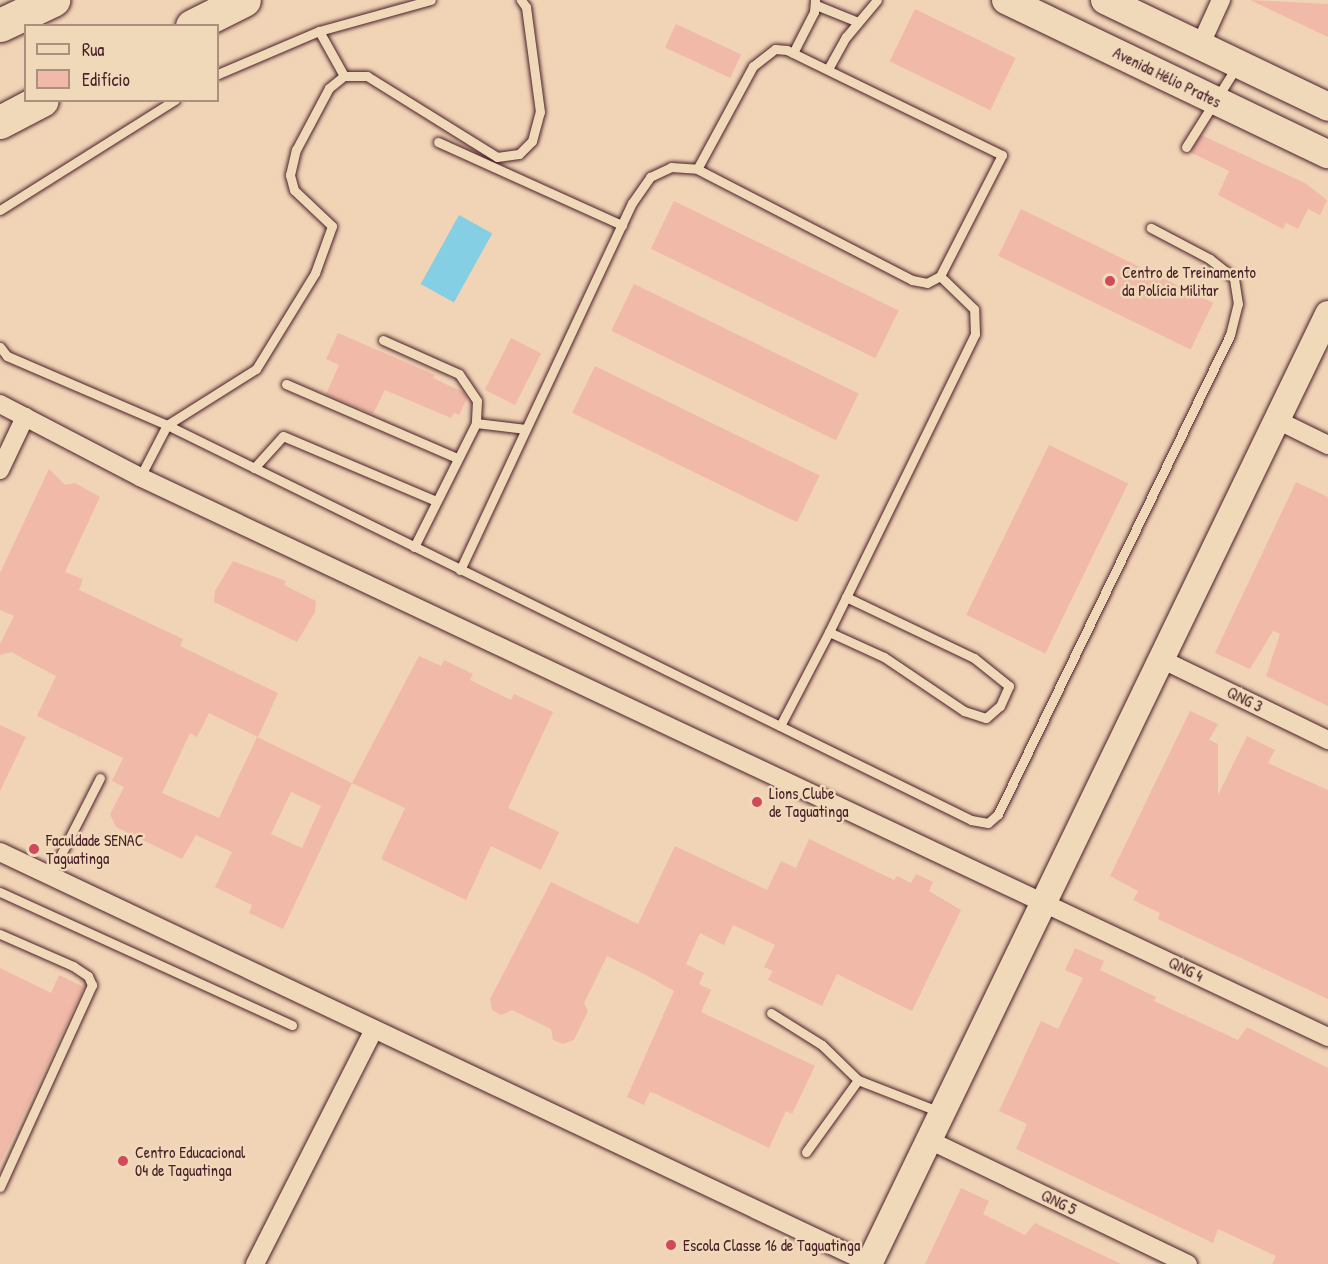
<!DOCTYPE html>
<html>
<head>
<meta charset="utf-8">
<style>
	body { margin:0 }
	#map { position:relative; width:1328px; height:1264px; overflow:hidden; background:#f1d4b6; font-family:"Patrick Hand",sans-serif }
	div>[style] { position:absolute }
	.water>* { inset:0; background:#84cfe4; transform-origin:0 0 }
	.building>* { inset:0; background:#f1b9a8; transform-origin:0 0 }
	.roads { filter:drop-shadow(0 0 2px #4a1f2b) drop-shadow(0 0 2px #4a1f2b) }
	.lane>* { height:9px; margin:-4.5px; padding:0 4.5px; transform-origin:4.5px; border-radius:4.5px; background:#efd9b8 }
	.street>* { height:18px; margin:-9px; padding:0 9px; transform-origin:9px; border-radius:9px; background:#efd9b8 }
	.secondary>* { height:26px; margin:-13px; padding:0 13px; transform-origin:13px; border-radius:13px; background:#efd9b8 }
	.primary>* { height:28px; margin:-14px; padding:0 14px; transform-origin:14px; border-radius:14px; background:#efd9b8 }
	.highway>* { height:33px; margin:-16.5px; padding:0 16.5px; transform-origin:16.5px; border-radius:16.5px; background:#efd9b8 }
	.dots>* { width:16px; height:16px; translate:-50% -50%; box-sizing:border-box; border:3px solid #efd9b8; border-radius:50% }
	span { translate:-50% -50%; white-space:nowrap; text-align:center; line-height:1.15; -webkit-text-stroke:5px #efd9b8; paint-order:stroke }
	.street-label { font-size:16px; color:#4a1f2b }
	.poi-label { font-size:16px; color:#4a1f2b }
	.left { translate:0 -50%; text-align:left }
	.legend { position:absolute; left:24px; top:24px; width:195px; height:78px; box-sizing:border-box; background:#efd9b8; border:2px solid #ad8f80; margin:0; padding:8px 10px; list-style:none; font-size:18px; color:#4a1f2b }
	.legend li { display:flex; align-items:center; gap:12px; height:30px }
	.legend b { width:30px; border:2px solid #ad8f80 }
</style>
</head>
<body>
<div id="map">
	<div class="water">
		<div style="left:459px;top:215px;width:38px;height:79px;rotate:29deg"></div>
	</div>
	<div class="building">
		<div style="clip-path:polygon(1250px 0,1328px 4px,1328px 37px)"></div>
		<div style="left:915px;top:9px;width:112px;height:58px;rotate:26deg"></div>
		<div style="left:676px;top:24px;width:72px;height:26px;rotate:25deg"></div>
		<div style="clip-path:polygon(1201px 135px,1305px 183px,1327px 200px,1320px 215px,1308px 209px,1298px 229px,1286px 223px,1283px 229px,1218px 195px,1229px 171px,1190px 152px)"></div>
		<div style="left:674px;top:201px;width:250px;height:53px;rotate:26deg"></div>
		<div style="left:1021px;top:209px;width:214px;height:52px;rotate:26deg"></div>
		<div style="left:634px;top:284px;width:250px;height:52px;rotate:26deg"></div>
		<div style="clip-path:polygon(338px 333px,435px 375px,433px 378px,463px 392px,467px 398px,459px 415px,454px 413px,451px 418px,385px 390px,373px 414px,326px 394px,339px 365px,326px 359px)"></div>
		<div style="left:511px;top:338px;width:34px;height:58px;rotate:27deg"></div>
		<div style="left:595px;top:366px;width:250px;height:52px;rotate:26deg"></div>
		<div style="left:1049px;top:445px;width:88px;height:189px;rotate:26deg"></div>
		<div style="clip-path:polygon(evenodd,49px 469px,65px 485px,75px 483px,100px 497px,65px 572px,83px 579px,79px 590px,183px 639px,180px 646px,278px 693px,258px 737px,209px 713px,197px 737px,190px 733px,162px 793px,219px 818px,257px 737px,352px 783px,283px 929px,249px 913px,252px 905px,215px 887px,232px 852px,196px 835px,182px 859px,116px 827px,110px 814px,124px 787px,112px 781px,123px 758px,37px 716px,56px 676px,11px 652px,0 655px,0 644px,14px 616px,0 610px,0 573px,49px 469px,291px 792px,321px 806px,302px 848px,271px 834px,291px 792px)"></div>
		<div style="clip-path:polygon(1296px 482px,1328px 497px,1328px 706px,1266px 676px,1280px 634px,1273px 631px,1250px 669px,1215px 653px)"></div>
		<div style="clip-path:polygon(233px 561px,286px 581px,284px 585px,316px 601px,315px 612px,297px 642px,214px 602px,215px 591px)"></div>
		<div style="clip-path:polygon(419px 656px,441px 666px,444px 660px,473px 674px,470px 680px,511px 700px,514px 694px,553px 712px,508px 808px,559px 832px,541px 870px,491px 846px,466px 900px,381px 859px,405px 808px,352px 783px)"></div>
		<div style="clip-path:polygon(1190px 711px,1218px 724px,1209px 740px,1218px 744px,1218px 795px,1247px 736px,1275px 750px,1268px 763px,1328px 790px,1328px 999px,1158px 919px,1160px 913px,1133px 900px,1138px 891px,1110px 876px)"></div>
		<div style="clip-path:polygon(0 725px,26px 737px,0 791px)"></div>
		<div style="clip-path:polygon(809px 839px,894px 880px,897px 876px,911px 883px,916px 874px,933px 882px,929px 891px,961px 910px,912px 1011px,837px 974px,822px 1006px,768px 980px,773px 971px,764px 967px,775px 945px,733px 925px,724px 945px,700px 933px,686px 964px,704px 973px,699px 984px,711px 990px,701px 1012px,815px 1066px,792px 1114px,786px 1111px,769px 1148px,656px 1094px,650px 1092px,644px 1105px,627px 1097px,674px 991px,646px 975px,607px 956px,584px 1003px,588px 1011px,574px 1040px,563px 1044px,553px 1040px,551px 1029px,512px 1010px,501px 1015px,492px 1010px,490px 999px,551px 882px,638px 924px,675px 846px,767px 890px,781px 861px,796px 868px)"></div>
		<div style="clip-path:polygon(1075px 948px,1104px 961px,1100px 970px,1156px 997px,1154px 1001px,1171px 1009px,1238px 1040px,1247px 1027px,1328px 1068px,1328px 1264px,1272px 1264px,1276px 1256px,1218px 1229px,1213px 1243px,1016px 1149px,1027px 1124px,999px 1111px,1041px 1021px,1058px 1029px,1083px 978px,1065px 970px)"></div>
		<div style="clip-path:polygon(0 968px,51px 993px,59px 975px,84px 987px,0 1164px)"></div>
		<div style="clip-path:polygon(961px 1188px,989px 1201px,983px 1214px,1025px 1235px,1035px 1223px,1121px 1264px,925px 1264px)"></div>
	</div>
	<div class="roads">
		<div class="lane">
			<div style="left:816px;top:5px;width:45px;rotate:22deg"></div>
			<div style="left:319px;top:31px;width:51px;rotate:60.9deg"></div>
			<div style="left:793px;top:53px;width:46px;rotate:-62.9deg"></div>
			<div style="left:814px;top:12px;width:12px;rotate:-85deg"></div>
			<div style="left:828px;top:69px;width:37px;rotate:-61deg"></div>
			<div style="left:846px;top:37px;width:48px;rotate:-50deg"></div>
			<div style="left:218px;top:74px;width:110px;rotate:-23.1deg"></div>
			<div style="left:319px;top:31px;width:116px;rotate:-15.5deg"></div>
			<div style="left:438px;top:142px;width:202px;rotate:24.3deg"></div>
			<div style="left:1186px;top:147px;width:96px;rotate:-57.8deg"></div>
			<div style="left:0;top:210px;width:207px;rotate:-32.2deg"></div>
			<div style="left:383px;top:340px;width:83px;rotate:24.1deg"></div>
			<div style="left:459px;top:374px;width:32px;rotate:56deg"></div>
			<div style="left:477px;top:401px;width:22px;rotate:93deg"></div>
			<div style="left:0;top:347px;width:11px;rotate:52deg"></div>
			<div style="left:7px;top:356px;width:174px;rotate:23.3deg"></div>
			<div style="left:167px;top:425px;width:896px;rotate:26.16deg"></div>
			<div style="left:971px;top:820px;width:17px;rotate:10deg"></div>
			<div style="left:988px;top:823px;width:13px;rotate:-42deg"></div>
			<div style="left:998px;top:814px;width:532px;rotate:-64.16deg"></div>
			<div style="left:1230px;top:335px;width:32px;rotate:-76deg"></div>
			<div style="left:1238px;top:304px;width:26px;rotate:-99deg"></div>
			<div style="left:1234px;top:278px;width:31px;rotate:-142deg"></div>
			<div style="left:1210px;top:259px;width:67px;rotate:-152.3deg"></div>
			<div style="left:286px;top:384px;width:186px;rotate:23.4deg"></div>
			<div style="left:254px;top:468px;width:43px;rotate:-47.8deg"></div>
			<div style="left:283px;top:436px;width:166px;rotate:23deg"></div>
			<div style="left:140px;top:477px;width:59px;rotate:-62.6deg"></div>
			<div style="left:167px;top:425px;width:105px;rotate:-32.2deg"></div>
			<div style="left:256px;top:369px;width:113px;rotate:-58.4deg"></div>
			<div style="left:315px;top:273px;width:50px;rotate:-70.1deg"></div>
			<div style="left:332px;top:226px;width:52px;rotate:-136.5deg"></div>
			<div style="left:294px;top:190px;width:16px;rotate:-105deg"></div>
			<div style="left:290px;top:175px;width:26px;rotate:-77deg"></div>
			<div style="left:296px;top:150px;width:70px;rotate:-62deg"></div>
			<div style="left:329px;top:88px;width:19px;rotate:-39deg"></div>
			<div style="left:344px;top:76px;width:23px"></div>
			<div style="left:367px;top:76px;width:153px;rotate:31.9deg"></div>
			<div style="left:497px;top:157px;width:22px;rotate:-8deg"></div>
			<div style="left:519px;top:154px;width:18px;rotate:-45deg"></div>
			<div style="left:532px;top:141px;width:30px;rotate:-75deg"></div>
			<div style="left:540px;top:112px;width:106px;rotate:-97.6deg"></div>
			<div style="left:526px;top:7px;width:9px;rotate:-126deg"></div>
			<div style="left:414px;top:547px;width:139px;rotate:-63.4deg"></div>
			<div style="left:476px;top:423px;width:50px;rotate:6.8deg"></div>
			<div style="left:460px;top:570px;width:405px;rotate:-64.9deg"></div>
			<div style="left:632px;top:203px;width:32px;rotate:-55deg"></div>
			<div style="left:650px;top:177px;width:23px;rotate:-25deg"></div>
			<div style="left:671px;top:167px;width:26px;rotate:4deg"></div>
			<div style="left:697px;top:169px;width:242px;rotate:27.3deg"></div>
			<div style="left:912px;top:280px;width:15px;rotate:11deg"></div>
			<div style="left:927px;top:283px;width:15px;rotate:-28deg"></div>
			<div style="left:940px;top:276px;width:136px;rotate:-62.9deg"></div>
			<div style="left:1002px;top:155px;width:239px;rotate:-154deg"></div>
			<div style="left:787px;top:50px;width:12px;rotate:-175deg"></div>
			<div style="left:775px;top:49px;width:28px;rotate:142deg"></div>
			<div style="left:753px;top:66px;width:117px;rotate:118.5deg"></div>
			<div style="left:829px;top:632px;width:332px;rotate:-63.9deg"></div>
			<div style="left:975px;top:334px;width:25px;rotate:-92deg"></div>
			<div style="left:974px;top:309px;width:47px;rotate:-135.9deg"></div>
			<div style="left:780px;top:726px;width:106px;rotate:-62.5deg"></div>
			<div style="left:829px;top:632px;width:60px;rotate:24.4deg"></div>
			<div style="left:884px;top:657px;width:97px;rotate:34deg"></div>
			<div style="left:964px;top:711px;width:23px;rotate:18deg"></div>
			<div style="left:986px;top:718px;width:18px;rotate:-41deg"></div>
			<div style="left:1000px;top:706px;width:22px;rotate:-66deg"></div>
			<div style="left:1009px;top:686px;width:45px;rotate:-141.3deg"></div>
			<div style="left:974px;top:658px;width:142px;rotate:-154.5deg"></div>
			<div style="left:50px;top:876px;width:110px;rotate:-63deg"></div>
			<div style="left:0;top:892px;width:321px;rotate:24.5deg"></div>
			<div style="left:0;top:934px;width:80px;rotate:23.7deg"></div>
			<div style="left:73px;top:966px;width:18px;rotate:34deg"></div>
			<div style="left:88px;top:976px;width:10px;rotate:66deg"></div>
			<div style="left:92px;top:985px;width:222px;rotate:114.5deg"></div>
			<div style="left:771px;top:1013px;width:60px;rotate:32.1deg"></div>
			<div style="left:822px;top:1045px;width:50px;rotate:44.2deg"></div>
			<div style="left:858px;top:1080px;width:88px;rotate:21.3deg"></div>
			<div style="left:806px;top:1152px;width:89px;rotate:-54.2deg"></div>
		</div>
		<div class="street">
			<div style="left:1200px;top:46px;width:51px;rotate:-65.5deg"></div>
			<div style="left:0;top:404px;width:158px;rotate:27.5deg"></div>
			<div style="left:140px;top:477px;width:1313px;rotate:25.24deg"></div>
			<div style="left:1277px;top:420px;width:57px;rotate:26.1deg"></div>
			<div style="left:0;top:470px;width:59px;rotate:-64.7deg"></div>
			<div style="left:1161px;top:659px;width:186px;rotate:25.9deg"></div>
			<div style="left:0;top:852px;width:961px;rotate:25.31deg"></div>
			<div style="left:929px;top:1140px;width:287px;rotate:25.6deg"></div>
			<div style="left:255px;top:1264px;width:263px;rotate:-63.1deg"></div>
		</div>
		<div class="secondary">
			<div style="left:869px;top:1264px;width:1055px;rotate:-64.21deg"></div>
		</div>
		<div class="primary">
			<div style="left:1006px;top:0;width:357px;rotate:25.6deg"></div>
			<div style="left:1105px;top:0;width:247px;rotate:25.6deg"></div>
		</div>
		<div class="highway">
			<div style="left:0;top:25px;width:59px;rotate:-25.3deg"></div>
			<div style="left:192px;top:26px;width:58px;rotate:-26.6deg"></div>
			<div style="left:0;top:122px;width:47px;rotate:-27.6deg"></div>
		</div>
	</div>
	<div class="dots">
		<div style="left:1110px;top:281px;background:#d1495b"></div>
		<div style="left:757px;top:802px;background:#d1495b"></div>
		<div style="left:34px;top:849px;background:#d1495b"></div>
		<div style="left:123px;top:1161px;background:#d1495b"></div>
		<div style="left:671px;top:1245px;background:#d1495b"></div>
	</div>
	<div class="street-label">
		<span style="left:1167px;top:77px;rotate:26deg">Avenida Hélio Prates</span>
		<span style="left:1245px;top:699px;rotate:26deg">QNG 3</span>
		<span style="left:1186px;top:969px;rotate:26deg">QNG 4</span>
		<span style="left:1059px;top:1202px;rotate:26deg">QNG 5</span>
	</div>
	<div class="poi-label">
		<span class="left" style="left:1122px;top:281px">Centro de Treinamento<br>da Polícia Militar</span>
		<span class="left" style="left:769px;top:802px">Lions Clube<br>de Taguatinga</span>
		<span class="left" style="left:46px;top:849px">Faculdade SENAC<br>Taguatinga</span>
		<span class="left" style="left:135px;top:1161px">Centro Educacional<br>04 de Taguatinga</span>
		<span class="left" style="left:683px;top:1245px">Escola Classe 16 de Taguatinga</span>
	</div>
	<ul class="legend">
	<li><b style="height:8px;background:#efd9b8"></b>Rua</li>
	<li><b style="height:16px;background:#f1b9a8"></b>Edifício</li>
	</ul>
</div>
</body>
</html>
